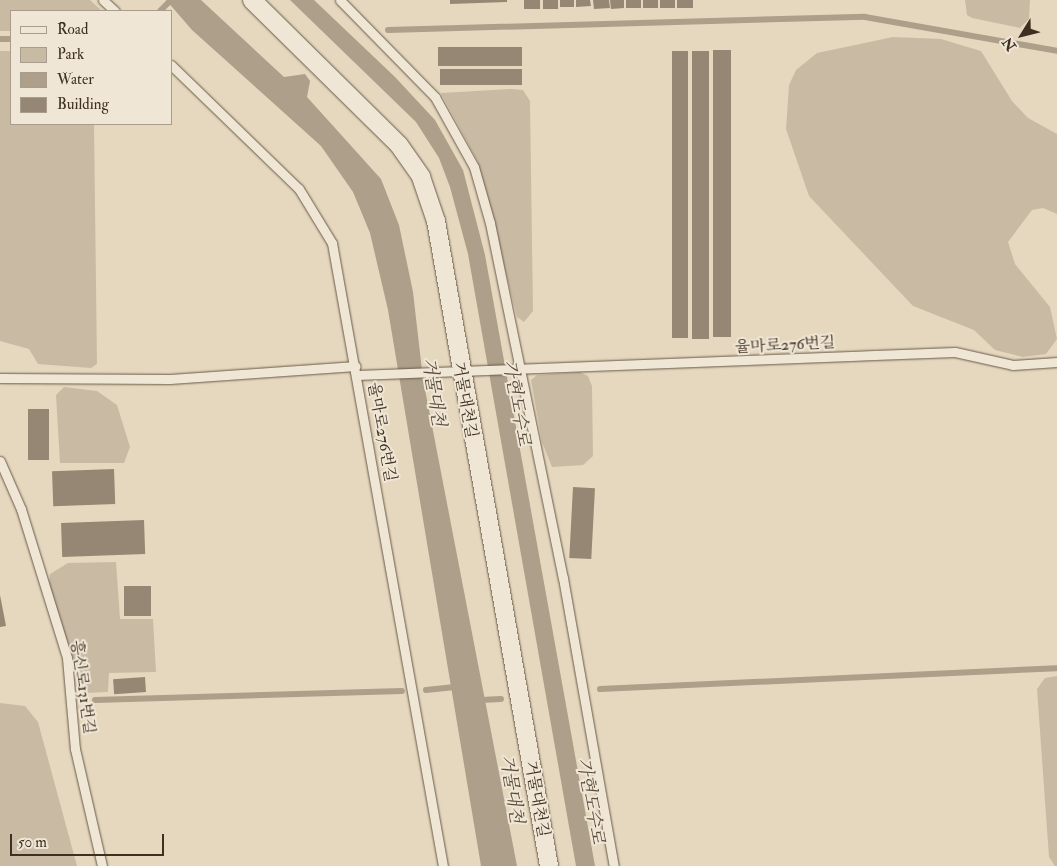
<!DOCTYPE html>
<html>
<head>
<meta charset="utf-8">
<style>
	body { margin:0 }
	#map { position:relative; width:1057px; height:866px; overflow:hidden; background:#e6d8be; font-family:"IM FELL Double Pica","Noto Serif KR",serif }
	div>[style] { position:absolute }
	.green>* { inset:0; background:#c9bba3 }
	.water>* { inset:0; background:#ad9f89 }
	.stream>* { height:6px; margin:-3px; padding:0 3px; transform-origin:3px; border-radius:3px; background:#ad9f89 }
	.building>* { inset:0; background:#958773; transform-origin:0 0 }
	.roads { filter:drop-shadow(0 0 1px #685949) drop-shadow(0 0 1px #685949) }
	.service>* { height:9px; margin:-4.5px; padding:0 4.5px; transform-origin:4.5px; border-radius:4.5px; background:#efe6d5 }
	.minor>* { height:18px; margin:-9px; padding:0 9px; transform-origin:9px; border-radius:9px; background:#efe6d5 }
	span { translate:-50% -50%; white-space:nowrap; text-align:center; line-height:1.15; -webkit-text-stroke:4px #efe6d5; paint-order:stroke }
	.street-label { font-size:16px; color:#3e2f22 }
	.water-label { font-size:18px; color:#5a4b3c; font-style:italic }
	.legend { position:absolute; left:10px; top:10px; width:162px; height:115px; box-sizing:border-box; background:#efe6d5; border:1px solid #a89d8d; margin:0; padding:6px 9px; list-style:none; font-size:15px; color:#3e2f22 }
	.legend li { display:flex; align-items:center; gap:10px; height:25px }
	.legend b { width:25px; border:1px solid #a89d8d }
	.north { position:absolute; left:997px; top:10px; width:50px; height:50px; -webkit-text-stroke:4px #efe6d5; paint-order:stroke; rotate:234deg; font-size:14px; font-weight:700; line-height:20px; text-align:center; color:#3e2f22 }
	.north::after { content:''; display:block; margin:auto; width:18px; height:22px; background:#3e2f22; clip-path:polygon(50% 0,100% 100%,50% 72%,0 100%) }
	.scale { position:absolute; left:10px; top:834px; width:154px; height:22px; box-sizing:border-box; border:2px solid #3e2f22; border-top:0; padding-left:6px; font-size:15px; line-height:18px; white-space:nowrap; color:#3e2f22; -webkit-text-stroke:4px #efe6d5; paint-order:stroke }
</style>
</head>
<body>
<div id="map">
	<div class="green">
		<div style="clip-path:polygon(0 0,90px 0,102px 11px,11px 11px,11px 31px,0 31px)"></div>
		<div style="clip-path:polygon(965px 0,1030px 0,1029px 19px,1020px 28px,972px 18px,967px 15px)"></div>
		<div style="clip-path:polygon(893px 37px,941px 39px,981px 51px,1012px 101px,1028px 118px,1057px 134px,1057px 214px,1043px 208px,1032px 210px,1008px 242px,1015px 264px,1050px 307px,1057px 339px,1046px 354px,1023px 357px,995px 350px,974px 330px,913px 306px,809px 196px,786px 129px,789px 85px,796px 70px,817px 53px)"></div>
		<div style="clip-path:polygon(0 51px,11px 51px,11px 124px,94px 124px,97px 364px,91px 368px,38px 364px,29px 349px,0 341px)"></div>
		<div style="clip-path:polygon(512px 89px,523px 90px,530px 101px,533px 311px,524px 322px,517px 317px,478px 162px,441px 93px)"></div>
		<div style="clip-path:polygon(580px 372px,588px 376px,592px 386px,593px 456px,583px 465px,552px 467px,542px 442px,531px 380px,537px 375px)"></div>
		<div style="clip-path:polygon(64px 387px,97px 391px,117px 405px,130px 447px,124px 463px,60px 463px,56px 395px)"></div>
		<div style="clip-path:polygon(116px 562px,120px 619px,153px 619px,156px 672px,109px 673px,108px 692px,84px 693px,49px 585px,50px 574px,68px 563px)"></div>
		<div style="clip-path:polygon(1057px 676px,1057px 866px,1055px 866px,1049px 857px,1037px 689px,1045px 678px)"></div>
		<div style="clip-path:polygon(0 703px,25px 706px,38px 722px,77px 866px,0 866px)"></div>
	</div>
	<div class="water">
		<div style="clip-path:polygon(166px 0,201px 0,284px 77px,305px 74px,310px 81px,307px 97px,381px 179px,399px 225px,413px 292px,423px 379px,517px 866px,481px 866px,388px 310px,370px 233px,353px 192px,321px 146px,192px 30px)"></div>
		<div style="clip-path:polygon(290px 0,314px 0,395px 77px,435px 120px,463px 170px,485px 255px,595px 866px,576px 866px,468px 254px,450px 187px,439px 158px,416px 122px)"></div>
	</div>
	<div class="stream">
		<div style="left:160px;top:11px;width:16px;rotate:-45deg"></div>
		<div style="left:388px;top:30px;width:477px;rotate:-1.6deg"></div>
		<div style="left:865px;top:17px;width:195px;rotate:10deg"></div>
		<div style="left:0;top:39px;width:11px"></div>
		<div style="left:600px;top:689px;width:457px;rotate:-2.6deg"></div>
		<div style="left:426px;top:690px;width:36px;rotate:-6deg"></div>
		<div style="left:95px;top:700px;width:307px;rotate:-1.7deg"></div>
		<div style="left:481px;top:700px;width:20px;rotate:-3deg"></div>
	</div>
	<div class="building">
		<div style="clip-path:polygon(450px 0,507px 0,507px 2px,450px 4px)"></div>
		<div style="left:524px;top:0;width:16px;height:9px"></div>
		<div style="left:543px;top:0;width:15px;height:9px"></div>
		<div style="left:560px;top:0;width:14px;height:7px"></div>
		<div style="clip-path:polygon(576px 0,590px 0,591px 6px,576px 7px)"></div>
		<div style="clip-path:polygon(593px 0,609px 0,610px 8px,594px 9px)"></div>
		<div style="clip-path:polygon(610px 0,624px 0,624px 8px,611px 9px)"></div>
		<div style="left:626px;top:0;width:15px;height:8px"></div>
		<div style="left:643px;top:0;width:15px;height:8px"></div>
		<div style="left:660px;top:0;width:15px;height:8px"></div>
		<div style="left:677px;top:0;width:16px;height:8px"></div>
		<div style="left:522px;top:47px;width:19px;height:84px;rotate:90deg"></div>
		<div style="left:713px;top:50px;width:18px;height:287px"></div>
		<div style="left:672px;top:51px;width:16px;height:287px"></div>
		<div style="left:692px;top:51px;width:17px;height:288px"></div>
		<div style="left:522px;top:69px;width:16px;height:82px;rotate:90deg"></div>
		<div style="left:28px;top:409px;width:21px;height:51px"></div>
		<div style="left:114px;top:469px;width:35px;height:62px;rotate:88deg"></div>
		<div style="left:573px;top:487px;width:22px;height:71px;rotate:3deg"></div>
		<div style="left:144px;top:520px;width:34px;height:83px;rotate:88deg"></div>
		<div style="left:124px;top:586px;width:27px;height:30px"></div>
		<div style="clip-path:polygon(0 595px,6px 626px,0 627px)"></div>
		<div style="left:145px;top:677px;width:15px;height:32px;rotate:86deg"></div>
	</div>
	<div class="roads">
		<div class="service">
			<div style="left:103px;top:0;width:16px;rotate:43deg"></div>
			<div style="left:340px;top:0;width:136px;rotate:45.6deg"></div>
			<div style="left:435px;top:97px;width:80px;rotate:60.9deg"></div>
			<div style="left:474px;top:167px;width:58px;rotate:74.1deg"></div>
			<div style="left:490px;top:223px;width:362px;rotate:78.4deg"></div>
			<div style="left:563px;top:578px;width:292px;rotate:80deg"></div>
			<div style="left:171px;top:65px;width:178px;rotate:44.1deg"></div>
			<div style="left:299px;top:189px;width:63px;rotate:58.6deg"></div>
			<div style="left:332px;top:243px;width:633px;rotate:79.9deg"></div>
			<div style="left:357px;top:375px;width:598px;rotate:-2.2deg"></div>
			<div style="left:955px;top:352px;width:59px;rotate:12.6deg"></div>
			<div style="left:1013px;top:365px;width:44px;rotate:-3.9deg"></div>
			<div style="left:0;top:378px;width:170px;rotate:0.3deg"></div>
			<div style="left:170px;top:379px;width:186px;rotate:-4deg"></div>
			<div style="left:0;top:461px;width:52px;rotate:66.4deg"></div>
			<div style="left:21px;top:509px;width:156px;rotate:72.8deg"></div>
			<div style="left:67px;top:658px;width:91px;rotate:85deg"></div>
			<div style="left:75px;top:749px;width:120px;rotate:77deg"></div>
		</div>
		<div class="minor">
			<div style="left:252px;top:0;width:206px;rotate:44.6deg"></div>
			<div style="left:399px;top:145px;width:39px;rotate:55deg"></div>
			<div style="left:421px;top:177px;width:46px;rotate:71.2deg"></div>
			<div style="left:436px;top:221px;width:655px;rotate:80.06deg"></div>
		</div>
	</div>
	<div class="street-label">
		<span style="left:785px;top:345px;rotate:-3deg">율마로276번길</span>
		<span style="left:465px;top:400px;rotate:80deg">거물대천길</span>
		<span style="left:382px;top:432px;rotate:80deg">율마로276번길</span>
		<span style="left:83px;top:687px;rotate:82deg">흥신로131번길</span>
		<span style="left:537px;top:799px;rotate:80deg">거물대천길</span>
	</div>
	<div class="water-label">
		<span style="left:433px;top:392px;rotate:81deg">거물대천</span>
		<span style="left:516px;top:403px;rotate:80deg">가현도수로</span>
		<span style="left:511px;top:789px;rotate:81deg">거물대천</span>
		<span style="left:590px;top:801px;rotate:80deg">가현도수로</span>
	</div>
	<ul class="legend">
	<li><b style="height:6px;background:#efe6d5"></b>Road</li>
	<li><b style="height:14px;background:#c9bba3"></b>Park</li>
	<li><b style="height:14px;background:#ad9f89"></b>Water</li>
	<li><b style="height:14px;background:#958773"></b>Building</li>
	</ul>
	<div class="north">N</div>
	<div class="scale">50 m</div>
</div>
</body>
</html>
